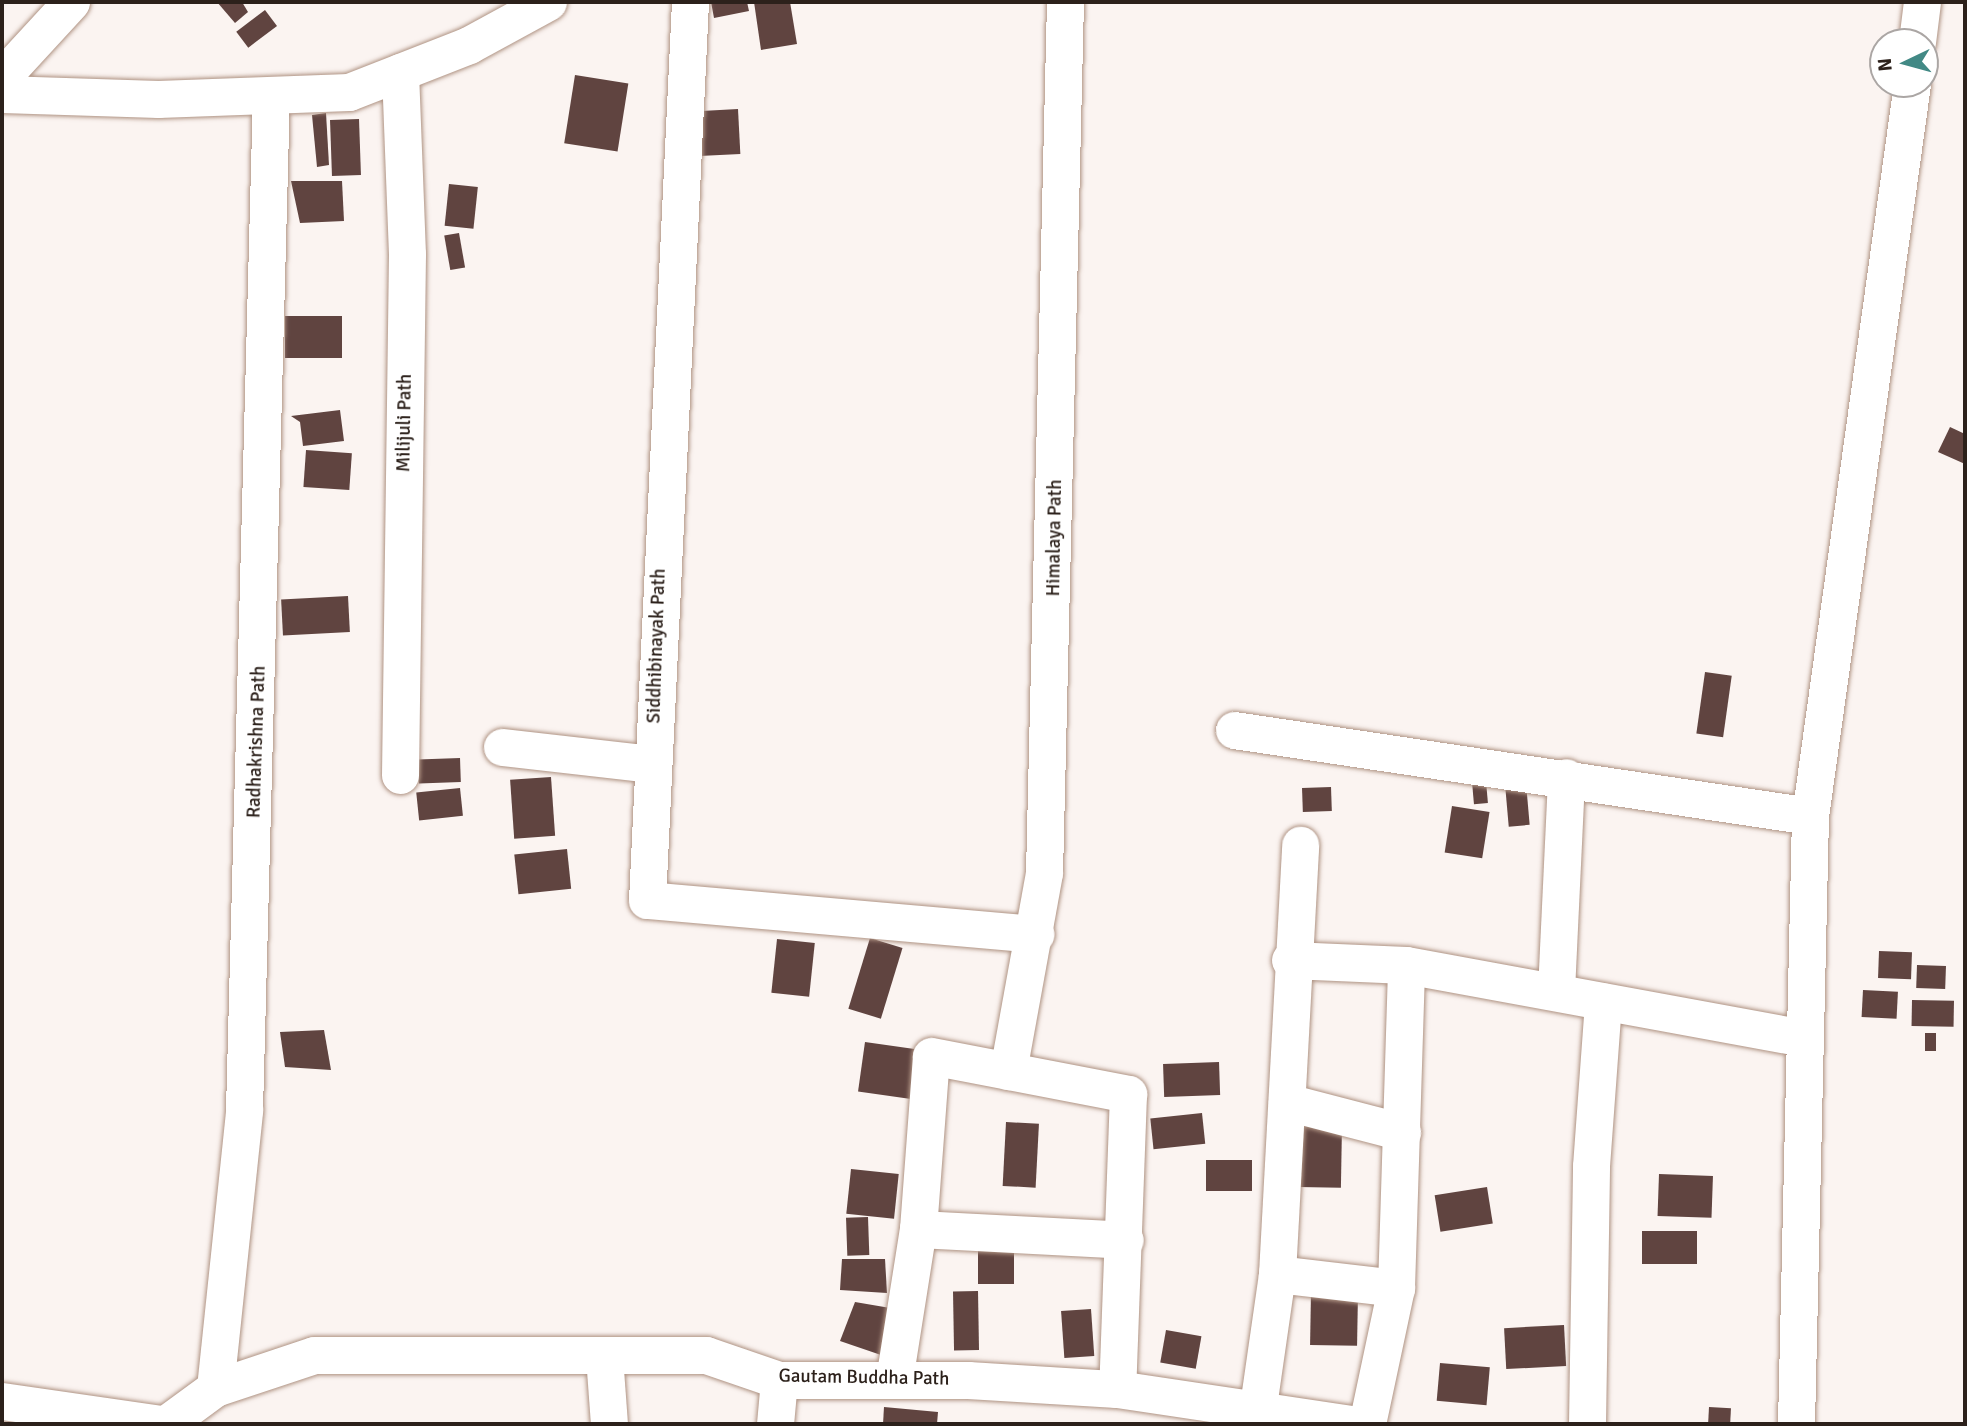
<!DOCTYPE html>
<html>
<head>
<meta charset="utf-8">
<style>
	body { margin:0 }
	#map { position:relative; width:1967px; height:1426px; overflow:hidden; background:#fbf4f1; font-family:Signika,sans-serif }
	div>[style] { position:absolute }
	.building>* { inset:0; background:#604440; transform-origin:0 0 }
	.roads { filter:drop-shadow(0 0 2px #af9383) drop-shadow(0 0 2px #af9383) }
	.minor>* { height:37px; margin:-18.5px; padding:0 18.5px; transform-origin:18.5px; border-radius:18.5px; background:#fff }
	span { translate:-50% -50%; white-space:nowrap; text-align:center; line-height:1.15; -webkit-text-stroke:7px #fff; paint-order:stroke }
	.street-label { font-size:19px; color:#2c211b }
	.frame { position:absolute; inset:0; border:4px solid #2c211b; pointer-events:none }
	.north { position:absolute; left:1869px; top:28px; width:70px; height:70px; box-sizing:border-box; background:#fff; border:2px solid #aba6a4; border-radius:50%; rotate:265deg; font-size:19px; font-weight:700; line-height:28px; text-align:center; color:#2c211b }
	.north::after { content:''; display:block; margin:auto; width:24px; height:32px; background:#428985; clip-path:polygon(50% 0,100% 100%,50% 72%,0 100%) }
</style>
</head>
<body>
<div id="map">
	<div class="building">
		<div style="clip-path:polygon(217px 2px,242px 2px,248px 12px,235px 23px)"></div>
		<div style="clip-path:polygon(711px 2px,747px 2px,749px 11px,714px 18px)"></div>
		<div style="clip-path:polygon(754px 2px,790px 2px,797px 44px,761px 50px)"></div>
		<div style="left:265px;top:10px;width:20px;height:36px;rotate:53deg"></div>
		<div style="left:575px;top:75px;width:54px;height:69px;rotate:9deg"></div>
		<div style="left:738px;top:109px;width:45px;height:41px;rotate:87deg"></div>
		<div style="clip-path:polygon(326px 113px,329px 165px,317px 167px,312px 115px)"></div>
		<div style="left:359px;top:119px;width:56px;height:29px;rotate:88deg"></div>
		<div style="clip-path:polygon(291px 181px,342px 181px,344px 221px,300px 223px)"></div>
		<div style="left:449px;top:184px;width:29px;height:42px;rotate:6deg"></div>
		<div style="left:459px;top:233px;width:35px;height:15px;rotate:80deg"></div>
		<div style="left:285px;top:316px;width:57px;height:42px"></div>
		<div style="clip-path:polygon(340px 410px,344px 441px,303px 446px,300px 422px,291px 416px)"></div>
		<div style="clip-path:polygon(1950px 427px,1965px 434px,1965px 464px,1938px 452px)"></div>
		<div style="left:306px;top:450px;width:46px;height:37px;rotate:4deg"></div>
		<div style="left:348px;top:596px;width:36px;height:67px;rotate:87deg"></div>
		<div style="left:1705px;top:672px;width:27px;height:62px;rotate:8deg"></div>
		<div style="left:460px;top:758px;width:24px;height:42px;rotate:88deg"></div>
		<div style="left:551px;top:777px;width:59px;height:41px;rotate:86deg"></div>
		<div style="left:1486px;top:781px;width:22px;height:14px;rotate:85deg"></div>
		<div style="left:1526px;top:783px;width:42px;height:21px;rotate:85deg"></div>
		<div style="left:1331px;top:787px;width:24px;height:29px;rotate:88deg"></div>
		<div style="left:460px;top:788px;width:28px;height:44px;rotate:84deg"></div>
		<div style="left:1452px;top:806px;width:38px;height:47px;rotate:9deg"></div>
		<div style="left:567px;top:849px;width:40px;height:53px;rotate:84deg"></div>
		<div style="left:870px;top:938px;width:34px;height:74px;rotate:17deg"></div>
		<div style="left:777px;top:939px;width:38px;height:54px;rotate:6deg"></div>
		<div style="left:1879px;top:951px;width:33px;height:27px;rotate:2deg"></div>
		<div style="left:1917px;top:965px;width:29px;height:23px;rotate:2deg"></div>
		<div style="left:1863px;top:990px;width:35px;height:27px;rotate:3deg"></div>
		<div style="left:1912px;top:1000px;width:42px;height:26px;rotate:1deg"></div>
		<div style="clip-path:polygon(324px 1030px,331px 1070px,285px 1067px,280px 1032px)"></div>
		<div style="left:1925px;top:1033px;width:11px;height:18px"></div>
		<div style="left:865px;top:1042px;width:57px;height:50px;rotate:8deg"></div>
		<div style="left:1219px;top:1062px;width:33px;height:56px;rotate:88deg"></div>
		<div style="left:1202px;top:1113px;width:31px;height:52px;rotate:84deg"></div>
		<div style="left:1006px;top:1122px;width:33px;height:64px;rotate:3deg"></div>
		<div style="left:1300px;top:1125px;width:42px;height:62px;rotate:1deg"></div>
		<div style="left:1252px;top:1160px;width:31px;height:46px;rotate:90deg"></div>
		<div style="left:851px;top:1169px;width:48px;height:45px;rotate:6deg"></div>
		<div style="left:1659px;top:1174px;width:54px;height:42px;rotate:2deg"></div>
		<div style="left:1487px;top:1187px;width:37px;height:53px;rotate:81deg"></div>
		<div style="left:868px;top:1217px;width:38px;height:22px;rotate:88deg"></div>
		<div style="left:1642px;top:1231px;width:55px;height:33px"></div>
		<div style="left:978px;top:1251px;width:36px;height:33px"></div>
		<div style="clip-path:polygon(842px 1259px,885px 1259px,887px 1293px,840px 1290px)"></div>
		<div style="left:978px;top:1291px;width:59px;height:25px;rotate:89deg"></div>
		<div style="left:1311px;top:1292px;width:47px;height:53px;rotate:1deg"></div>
		<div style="clip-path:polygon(855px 1302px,896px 1309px,881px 1355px,840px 1341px)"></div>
		<div style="left:1091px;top:1309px;width:47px;height:30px;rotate:86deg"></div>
		<div style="left:1564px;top:1325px;width:41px;height:60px;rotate:87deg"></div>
		<div style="left:1166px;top:1330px;width:36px;height:33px;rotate:10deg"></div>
		<div style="left:1440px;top:1363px;width:50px;height:38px;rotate:5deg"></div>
		<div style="clip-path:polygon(884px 1407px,938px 1412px,937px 1424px,883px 1424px)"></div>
		<div style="left:1709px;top:1407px;width:22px;height:17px;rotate:3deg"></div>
	</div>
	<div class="roads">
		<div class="minor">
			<div style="left:690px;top:2px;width:899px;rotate:92.74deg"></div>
			<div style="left:647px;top:900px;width:390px;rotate:5deg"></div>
			<div style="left:1917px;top:42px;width:40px;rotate:-82.9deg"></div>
			<div style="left:400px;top:72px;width:182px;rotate:87.8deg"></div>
			<div style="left:407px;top:254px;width:521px;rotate:90.77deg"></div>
			<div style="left:2px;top:77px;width:102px;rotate:-47.4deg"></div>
			<div style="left:2px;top:94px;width:156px;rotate:1.8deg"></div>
			<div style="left:158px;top:99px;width:191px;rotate:-2.1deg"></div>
			<div style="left:349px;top:92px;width:129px;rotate:-21.4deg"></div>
			<div style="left:469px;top:45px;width:90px;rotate:-28.6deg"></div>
			<div style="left:1234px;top:730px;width:582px;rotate:8.49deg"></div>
			<div style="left:502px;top:747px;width:151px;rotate:6.5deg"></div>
			<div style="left:1290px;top:960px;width:116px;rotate:2.5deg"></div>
			<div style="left:1406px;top:965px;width:403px;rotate:10.4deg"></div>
			<div style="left:1556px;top:991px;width:214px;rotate:-87.3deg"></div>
			<div style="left:1008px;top:1071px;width:201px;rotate:-79.7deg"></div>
			<div style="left:1044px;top:873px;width:871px;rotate:-88.62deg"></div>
			<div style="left:1287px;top:1102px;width:119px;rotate:14.6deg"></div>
			<div style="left:918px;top:1229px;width:207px;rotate:3deg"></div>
			<div style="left:1277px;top:1274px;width:120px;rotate:6.7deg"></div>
			<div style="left:604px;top:1356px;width:68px;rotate:85.8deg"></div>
			<div style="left:894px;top:1380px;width:153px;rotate:-81deg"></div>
			<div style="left:918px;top:1229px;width:173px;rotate:-85.7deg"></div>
			<div style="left:931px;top:1056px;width:201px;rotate:10.9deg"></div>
			<div style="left:1128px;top:1094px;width:295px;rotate:92.1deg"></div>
			<div style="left:215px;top:1388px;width:280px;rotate:-84deg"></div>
			<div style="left:244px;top:1110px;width:1015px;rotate:-88.48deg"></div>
			<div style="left:2px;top:1401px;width:161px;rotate:8.2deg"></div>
			<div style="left:1258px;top:1406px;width:133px;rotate:-81.8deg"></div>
			<div style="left:1277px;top:1274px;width:430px;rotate:-86.9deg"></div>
			<div style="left:166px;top:1424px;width:61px;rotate:-36.3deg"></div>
			<div style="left:215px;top:1388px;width:104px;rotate:-18.4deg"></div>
			<div style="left:314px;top:1355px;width:392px"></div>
			<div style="left:706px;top:1355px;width:77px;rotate:18.9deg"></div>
			<div style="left:779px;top:1380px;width:189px"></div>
			<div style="left:968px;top:1380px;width:149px;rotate:3.5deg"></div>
			<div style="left:1117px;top:1389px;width:237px;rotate:8.5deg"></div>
			<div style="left:775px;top:1424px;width:44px;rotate:-84.8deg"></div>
			<div style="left:1367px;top:1424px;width:139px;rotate:-78deg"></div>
			<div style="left:1396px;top:1288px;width:323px;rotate:-88.2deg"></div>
			<div style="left:1587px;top:1424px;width:258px;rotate:-89.1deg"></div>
			<div style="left:1591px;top:1166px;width:165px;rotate:-85.8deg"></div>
			<div style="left:1796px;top:1424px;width:608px;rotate:-88.68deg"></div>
			<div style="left:1810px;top:816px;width:739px;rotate:-82.07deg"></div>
		</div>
	</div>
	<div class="street-label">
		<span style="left:405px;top:423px;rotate:-89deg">Milijuli Path</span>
		<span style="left:1055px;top:538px;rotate:-89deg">Himalaya Path</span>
		<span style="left:657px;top:646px;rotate:-88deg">Siddhibinayak Path</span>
		<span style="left:257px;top:742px;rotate:-88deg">Radhakrishna Path</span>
		<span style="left:864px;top:1378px;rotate:1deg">Gautam Buddha Path</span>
	</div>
	<div class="frame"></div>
	<div class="north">N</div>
</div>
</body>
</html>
